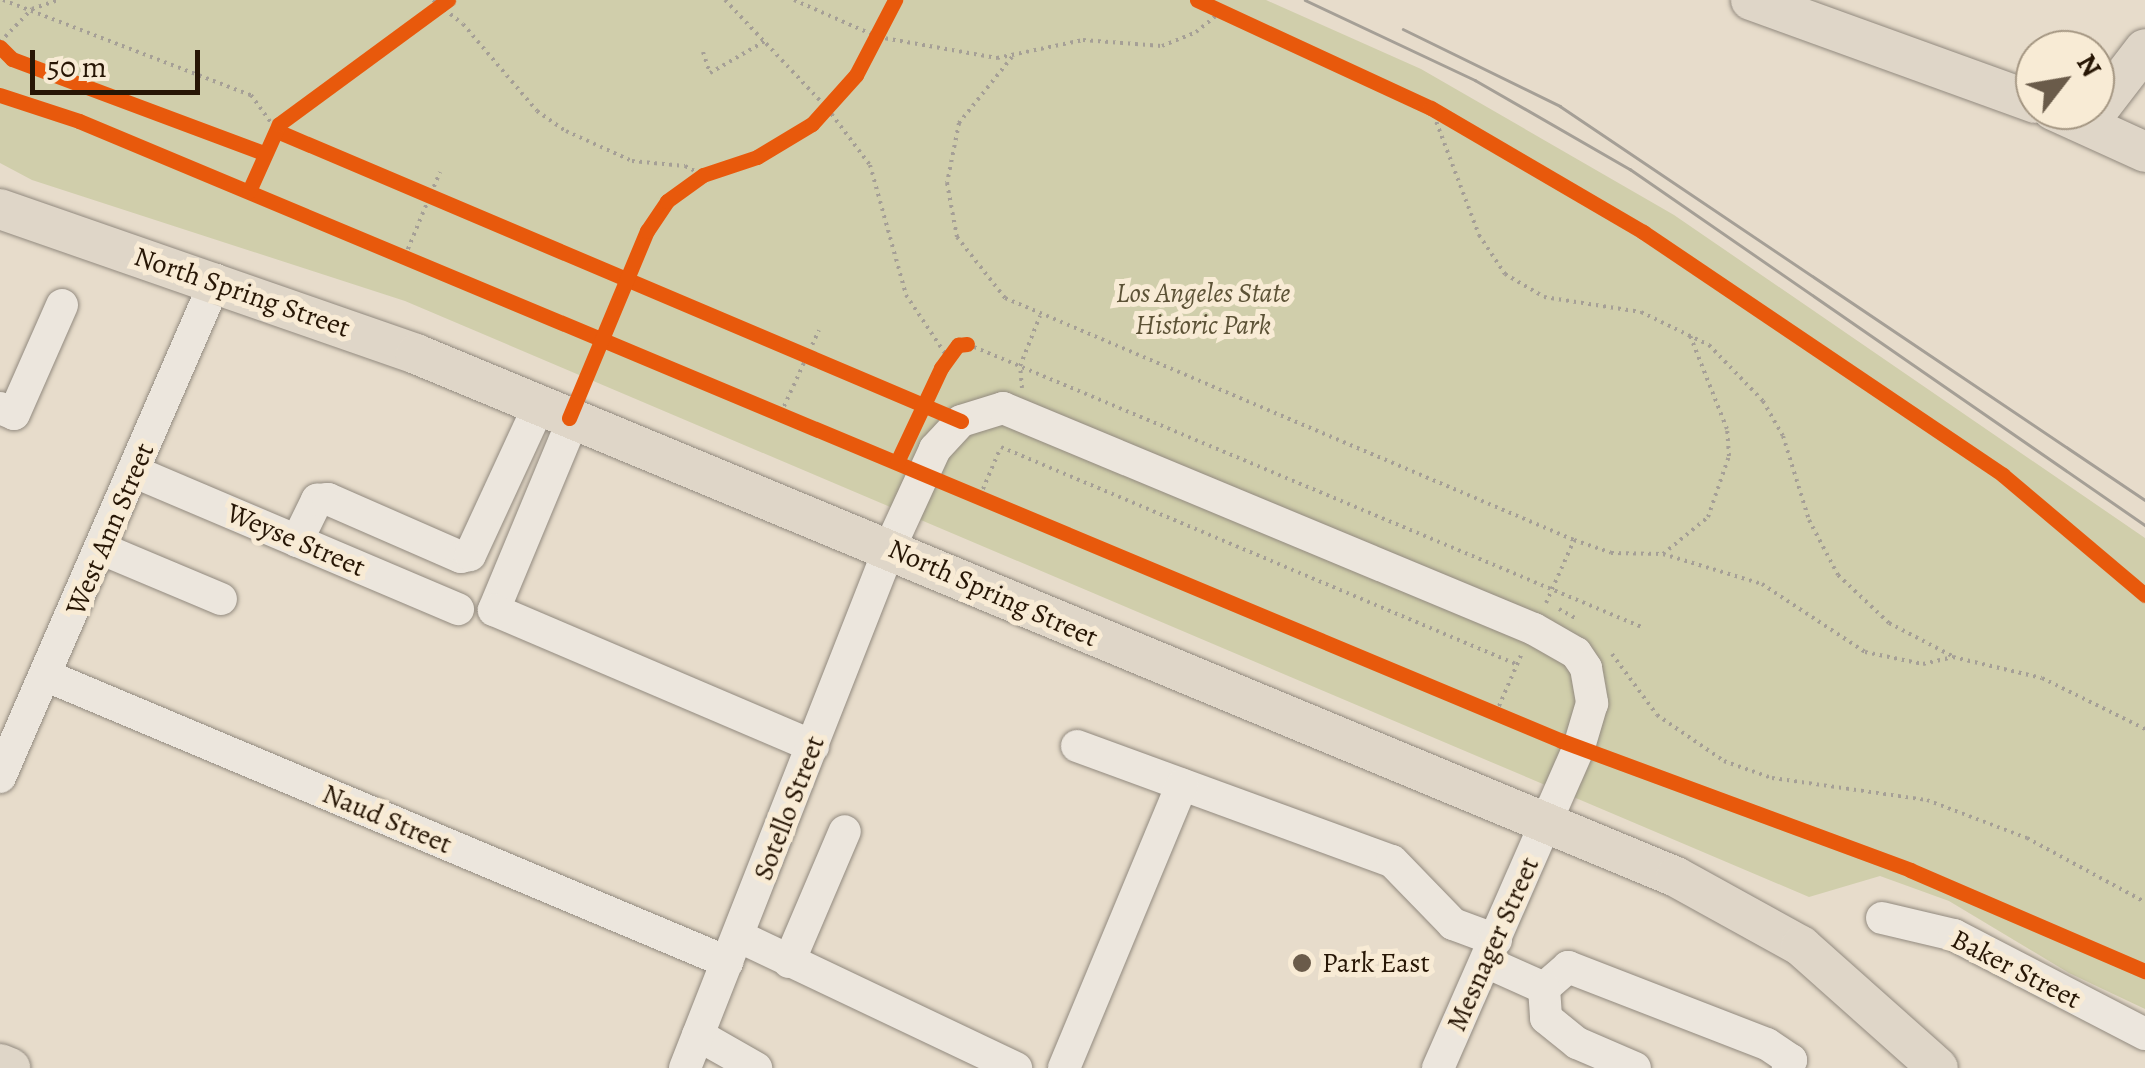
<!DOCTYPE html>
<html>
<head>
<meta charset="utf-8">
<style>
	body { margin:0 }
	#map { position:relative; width:2145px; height:1068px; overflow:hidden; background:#e7dccb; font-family:Alegreya,serif }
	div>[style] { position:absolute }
	.green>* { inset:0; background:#d0ceab }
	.path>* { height:4px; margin-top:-2px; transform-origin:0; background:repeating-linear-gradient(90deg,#a59f96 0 2.5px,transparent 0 7.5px) }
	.roads { filter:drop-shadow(0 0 2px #928a7f) drop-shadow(0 0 2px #928a7f) }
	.minor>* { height:32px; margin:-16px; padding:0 16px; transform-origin:16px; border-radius:16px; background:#ece6dd }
	.major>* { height:40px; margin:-20px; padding:0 20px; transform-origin:20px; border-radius:20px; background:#dfd6c8 }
	.tram>* { height:2.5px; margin:-1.25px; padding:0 1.25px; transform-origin:1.25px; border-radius:1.25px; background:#a59f96 }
	.cycleway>* { height:15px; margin:-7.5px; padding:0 7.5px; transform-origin:7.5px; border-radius:7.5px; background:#e8590c }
	.dots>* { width:28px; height:28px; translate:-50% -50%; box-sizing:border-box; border:5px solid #f8ebd5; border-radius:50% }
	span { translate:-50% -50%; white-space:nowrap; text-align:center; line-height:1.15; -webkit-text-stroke:10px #f8ebd5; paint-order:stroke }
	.street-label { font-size:28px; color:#271605 }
	.park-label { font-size:28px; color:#5c5236; font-style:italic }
	.poi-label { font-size:28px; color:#271605 }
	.left { translate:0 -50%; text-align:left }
	.north { position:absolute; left:2015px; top:30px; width:100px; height:100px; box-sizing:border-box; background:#f8ebd5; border:2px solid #a49682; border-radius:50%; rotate:59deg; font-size:28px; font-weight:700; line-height:40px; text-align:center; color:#271605 }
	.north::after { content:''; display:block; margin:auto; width:35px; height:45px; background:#6a5b4a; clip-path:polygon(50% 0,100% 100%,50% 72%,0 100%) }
	.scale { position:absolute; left:30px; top:50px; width:170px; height:45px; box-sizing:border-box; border:5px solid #271605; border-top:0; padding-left:12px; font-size:30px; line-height:35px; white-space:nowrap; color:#271605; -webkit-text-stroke:8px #f8ebd5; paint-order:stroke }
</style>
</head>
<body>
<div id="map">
	<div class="green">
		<div style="clip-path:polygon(0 0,1266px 0,1421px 69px,1674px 215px,2145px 538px,2145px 1009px,2069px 973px,1949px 901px,1880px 876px,1809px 897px,405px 301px,32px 180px,0 163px)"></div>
	</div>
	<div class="path">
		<div style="left:3px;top:0;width:266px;rotate:21deg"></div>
		<div style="left:251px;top:95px;width:44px;rotate:54.2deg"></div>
		<div style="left:433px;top:0;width:38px;rotate:39deg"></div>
		<div style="left:463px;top:24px;width:114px;rotate:49.6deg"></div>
		<div style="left:537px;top:111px;width:35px;rotate:35deg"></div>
		<div style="left:566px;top:131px;width:72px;rotate:24.4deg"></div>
		<div style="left:632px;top:161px;width:53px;rotate:5.4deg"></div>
		<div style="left:685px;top:166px;width:20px;rotate:27deg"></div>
		<div style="left:725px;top:0;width:149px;rotate:46.6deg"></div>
		<div style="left:827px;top:108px;width:71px;rotate:53deg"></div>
		<div style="left:870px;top:165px;width:135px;rotate:74.5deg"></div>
		<div style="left:906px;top:295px;width:76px;rotate:56.3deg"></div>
		<div style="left:794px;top:0;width:92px;rotate:23.8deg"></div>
		<div style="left:878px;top:37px;width:121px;rotate:10deg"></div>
		<div style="left:997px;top:58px;width:88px;rotate:-11.8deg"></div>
		<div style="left:1083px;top:40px;width:79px;rotate:4.3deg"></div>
		<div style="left:1162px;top:46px;width:37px;rotate:-22deg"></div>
		<div style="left:1196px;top:32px;width:33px;rotate:-39deg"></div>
		<div style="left:0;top:42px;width:46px;rotate:-45.9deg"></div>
		<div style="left:32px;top:9px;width:28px;rotate:-19deg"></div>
		<div style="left:703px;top:52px;width:22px;rotate:72deg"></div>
		<div style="left:710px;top:73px;width:64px;rotate:-30.2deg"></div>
		<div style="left:1012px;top:57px;width:85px;rotate:128.8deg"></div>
		<div style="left:959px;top:123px;width:61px;rotate:101.3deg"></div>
		<div style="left:947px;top:183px;width:55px;rotate:79.5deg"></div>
		<div style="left:957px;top:237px;width:78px;rotate:51.8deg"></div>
		<div style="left:1005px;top:298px;width:618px;rotate:23.04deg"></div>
		<div style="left:1574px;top:540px;width:39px;rotate:19deg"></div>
		<div style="left:1611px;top:553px;width:52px;rotate:1.1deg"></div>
		<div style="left:1663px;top:554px;width:103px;rotate:16.9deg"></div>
		<div style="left:1762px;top:584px;width:123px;rotate:33.4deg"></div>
		<div style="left:1865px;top:652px;width:59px;rotate:11.7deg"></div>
		<div style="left:1923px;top:664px;width:31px;rotate:-13deg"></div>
		<div style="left:1953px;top:657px;width:91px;rotate:13.3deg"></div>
		<div style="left:2042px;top:678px;width:115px;rotate:26.3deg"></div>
		<div style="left:1431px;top:108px;width:136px;rotate:69.3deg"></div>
		<div style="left:1479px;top:235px;width:47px;rotate:56.3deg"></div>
		<div style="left:1505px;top:274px;width:45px;rotate:30.5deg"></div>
		<div style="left:1544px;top:297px;width:98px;rotate:8.8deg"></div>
		<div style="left:1641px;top:312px;width:76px;rotate:25.9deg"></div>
		<div style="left:1709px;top:345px;width:78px;rotate:46deg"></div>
		<div style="left:1763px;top:401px;width:40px;rotate:60.3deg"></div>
		<div style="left:1783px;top:436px;width:88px;rotate:72.8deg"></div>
		<div style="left:1809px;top:520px;width:62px;rotate:62.2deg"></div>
		<div style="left:1838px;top:575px;width:70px;rotate:43.3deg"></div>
		<div style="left:1889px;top:623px;width:71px;rotate:27.6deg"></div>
		<div style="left:405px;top:256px;width:91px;rotate:-67.4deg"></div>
		<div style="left:967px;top:344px;width:732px;rotate:22.75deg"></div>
		<div style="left:1022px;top:388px;width:22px;rotate:-95deg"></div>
		<div style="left:1020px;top:366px;width:54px;rotate:-68.2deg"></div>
		<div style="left:781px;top:413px;width:91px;rotate:-65.4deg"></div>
		<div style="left:1001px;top:447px;width:559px;rotate:22.85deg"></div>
		<div style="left:980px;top:496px;width:51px;rotate:-66.9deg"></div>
		<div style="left:1663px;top:554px;width:58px;rotate:-39.4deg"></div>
		<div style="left:1708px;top:517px;width:65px;rotate:-71deg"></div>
		<div style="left:1729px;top:456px;width:27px;rotate:-94deg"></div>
		<div style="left:1727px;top:429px;width:103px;rotate:-111.6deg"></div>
		<div style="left:1546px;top:603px;width:69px;rotate:-66deg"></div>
		<div style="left:1559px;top:609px;width:21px;rotate:29deg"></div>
		<div style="left:1612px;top:654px;width:76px;rotate:53.6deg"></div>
		<div style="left:1657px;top:715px;width:81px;rotate:34.5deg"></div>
		<div style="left:1724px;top:761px;width:51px;rotate:19.5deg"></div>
		<div style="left:1772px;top:778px;width:157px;rotate:8.1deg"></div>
		<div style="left:1927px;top:800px;width:107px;rotate:20.8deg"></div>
		<div style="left:2027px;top:838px;width:134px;rotate:28.5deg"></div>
		<div style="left:1496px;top:713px;width:65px;rotate:-66.6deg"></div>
	</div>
	<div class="roads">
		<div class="minor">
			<div style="left:0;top:408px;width:15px;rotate:23deg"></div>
			<div style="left:14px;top:414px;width:119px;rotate:-66.2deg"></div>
			<div style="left:573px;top:420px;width:206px;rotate:112.6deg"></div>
			<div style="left:494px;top:610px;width:347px;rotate:23.1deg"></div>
			<div style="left:135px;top:472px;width:351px;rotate:23deg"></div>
			<div style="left:297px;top:541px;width:46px;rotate:-64deg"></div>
			<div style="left:317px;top:500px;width:11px;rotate:-5deg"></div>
			<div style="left:328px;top:499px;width:145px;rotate:23.6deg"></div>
			<div style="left:461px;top:557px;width:9px;rotate:-13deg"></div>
			<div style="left:470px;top:555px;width:164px;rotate:-65.2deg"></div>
			<div style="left:102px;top:549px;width:129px;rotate:22.8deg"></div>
			<div style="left:47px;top:676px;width:738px;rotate:22.81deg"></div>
			<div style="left:1077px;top:746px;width:335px;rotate:20.1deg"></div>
			<div style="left:1392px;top:861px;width:88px;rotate:45.9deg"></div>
			<div style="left:1453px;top:924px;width:46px;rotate:20.4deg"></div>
			<div style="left:0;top:777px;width:542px;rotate:-66.51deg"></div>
			<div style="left:1882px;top:918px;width:74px;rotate:13.3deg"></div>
			<div style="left:1954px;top:935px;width:215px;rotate:27.4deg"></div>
			<div style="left:738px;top:936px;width:308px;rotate:25.4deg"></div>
			<div style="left:789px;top:962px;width:142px;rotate:-66.9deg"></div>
			<div style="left:1486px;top:962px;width:64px;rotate:24.1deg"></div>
			<div style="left:1544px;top:988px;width:32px;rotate:-41deg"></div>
			<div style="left:1568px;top:967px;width:213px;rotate:21.2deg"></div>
			<div style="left:1767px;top:1044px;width:29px;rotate:34deg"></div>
			<div style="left:1791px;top:1060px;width:9px;rotate:111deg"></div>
			<div style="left:1544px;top:988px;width:30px;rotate:86deg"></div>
			<div style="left:1546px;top:1018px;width:40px;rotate:39deg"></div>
			<div style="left:1577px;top:1043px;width:63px;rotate:23.3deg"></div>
			<div style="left:698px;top:1035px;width:67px;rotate:29.6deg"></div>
			<div style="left:685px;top:1068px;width:560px;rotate:-68.52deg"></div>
			<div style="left:890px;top:547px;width:108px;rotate:-65.3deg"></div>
			<div style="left:935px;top:449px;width:38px;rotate:-47deg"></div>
			<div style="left:961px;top:421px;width:44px;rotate:-17.2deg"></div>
			<div style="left:1003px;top:408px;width:575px;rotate:22.6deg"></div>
			<div style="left:1534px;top:629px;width:48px;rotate:29.7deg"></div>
			<div style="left:1576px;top:653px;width:18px;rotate:56deg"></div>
			<div style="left:1586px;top:668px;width:36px;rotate:80deg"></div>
			<div style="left:1592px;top:703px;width:46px;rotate:106.5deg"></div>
			<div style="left:1579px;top:747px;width:351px;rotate:113.7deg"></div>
			<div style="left:1064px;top:1068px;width:307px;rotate:-67.4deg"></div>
		</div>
		<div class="major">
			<div style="left:1751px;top:0;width:302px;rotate:19.9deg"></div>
			<div style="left:2053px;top:110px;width:101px;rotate:24.5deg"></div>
			<div style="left:2088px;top:123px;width:93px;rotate:-52.4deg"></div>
			<div style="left:0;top:209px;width:441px;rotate:19.2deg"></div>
			<div style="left:416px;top:354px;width:1364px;rotate:22.54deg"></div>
			<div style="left:1676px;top:877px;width:143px;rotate:28.9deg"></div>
			<div style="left:1801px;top:946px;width:183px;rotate:41.7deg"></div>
			<div style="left:0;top:1064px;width:11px;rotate:22deg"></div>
		</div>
	</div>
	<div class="tram">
		<div style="left:1305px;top:0;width:188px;rotate:25.2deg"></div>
		<div style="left:1475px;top:80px;width:179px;rotate:29.9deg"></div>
		<div style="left:1630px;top:169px;width:626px;rotate:34.65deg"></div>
		<div style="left:1403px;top:29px;width:175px;rotate:26.1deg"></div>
		<div style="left:1560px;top:106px;width:705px;rotate:33.96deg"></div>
	</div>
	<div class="cycleway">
		<div style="left:1197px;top:0;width:258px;rotate:24.8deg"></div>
		<div style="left:1431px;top:108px;width:246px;rotate:30.3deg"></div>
		<div style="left:1643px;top:232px;width:434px;rotate:34deg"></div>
		<div style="left:2003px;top:475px;width:186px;rotate:40.2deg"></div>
		<div style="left:0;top:47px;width:17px;rotate:45deg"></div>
		<div style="left:12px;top:59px;width:268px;rotate:20.5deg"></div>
		<div style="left:0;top:95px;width:83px;rotate:18.2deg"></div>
		<div style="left:79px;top:121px;width:1607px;rotate:22.69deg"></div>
		<div style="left:1562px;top:741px;width:371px;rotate:20.3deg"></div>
		<div style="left:1910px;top:870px;width:256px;rotate:23.3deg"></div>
		<div style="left:277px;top:131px;width:743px;rotate:22.98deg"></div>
		<div style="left:249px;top:191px;width:73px;rotate:-65.9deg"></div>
		<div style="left:279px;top:124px;width:210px;rotate:-36.3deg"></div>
		<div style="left:569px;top:418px;width:203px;rotate:-67.4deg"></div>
		<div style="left:647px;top:231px;width:36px;rotate:-56deg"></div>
		<div style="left:667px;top:201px;width:44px;rotate:-35.8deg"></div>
		<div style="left:703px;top:175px;width:57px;rotate:-18.4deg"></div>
		<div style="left:757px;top:157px;width:64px;rotate:-31deg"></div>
		<div style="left:812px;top:124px;width:66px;rotate:-48.1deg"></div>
		<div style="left:856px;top:75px;width:85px;rotate:-62.5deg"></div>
		<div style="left:897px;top:462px;width:104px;rotate:-64.9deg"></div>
		<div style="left:941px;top:368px;width:29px;rotate:-54deg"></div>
		<div style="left:958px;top:345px;width:9px;rotate:-6deg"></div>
	</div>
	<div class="dots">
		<div style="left:1302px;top:963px;background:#6a5b4a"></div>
	</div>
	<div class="street-label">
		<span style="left:242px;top:292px;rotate:19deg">North Spring Street</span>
		<span style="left:110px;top:529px;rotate:-67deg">West Ann Street</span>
		<span style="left:296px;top:540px;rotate:23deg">Weyse Street</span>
		<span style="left:993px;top:593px;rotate:24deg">North Spring Street</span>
		<span style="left:789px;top:808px;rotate:-69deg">Sotello Street</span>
		<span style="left:387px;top:819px;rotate:23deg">Naud Street</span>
		<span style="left:1493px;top:944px;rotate:-66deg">Mesnager Street</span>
		<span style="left:2016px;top:969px;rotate:27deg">Baker Street</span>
	</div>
	<div class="park-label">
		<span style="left:1203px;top:309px">Los Angeles State<br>Historic Park</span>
	</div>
	<div class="poi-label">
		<span class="left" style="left:1322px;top:963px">Park East</span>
	</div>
	<div class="north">N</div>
	<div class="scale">50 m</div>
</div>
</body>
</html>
